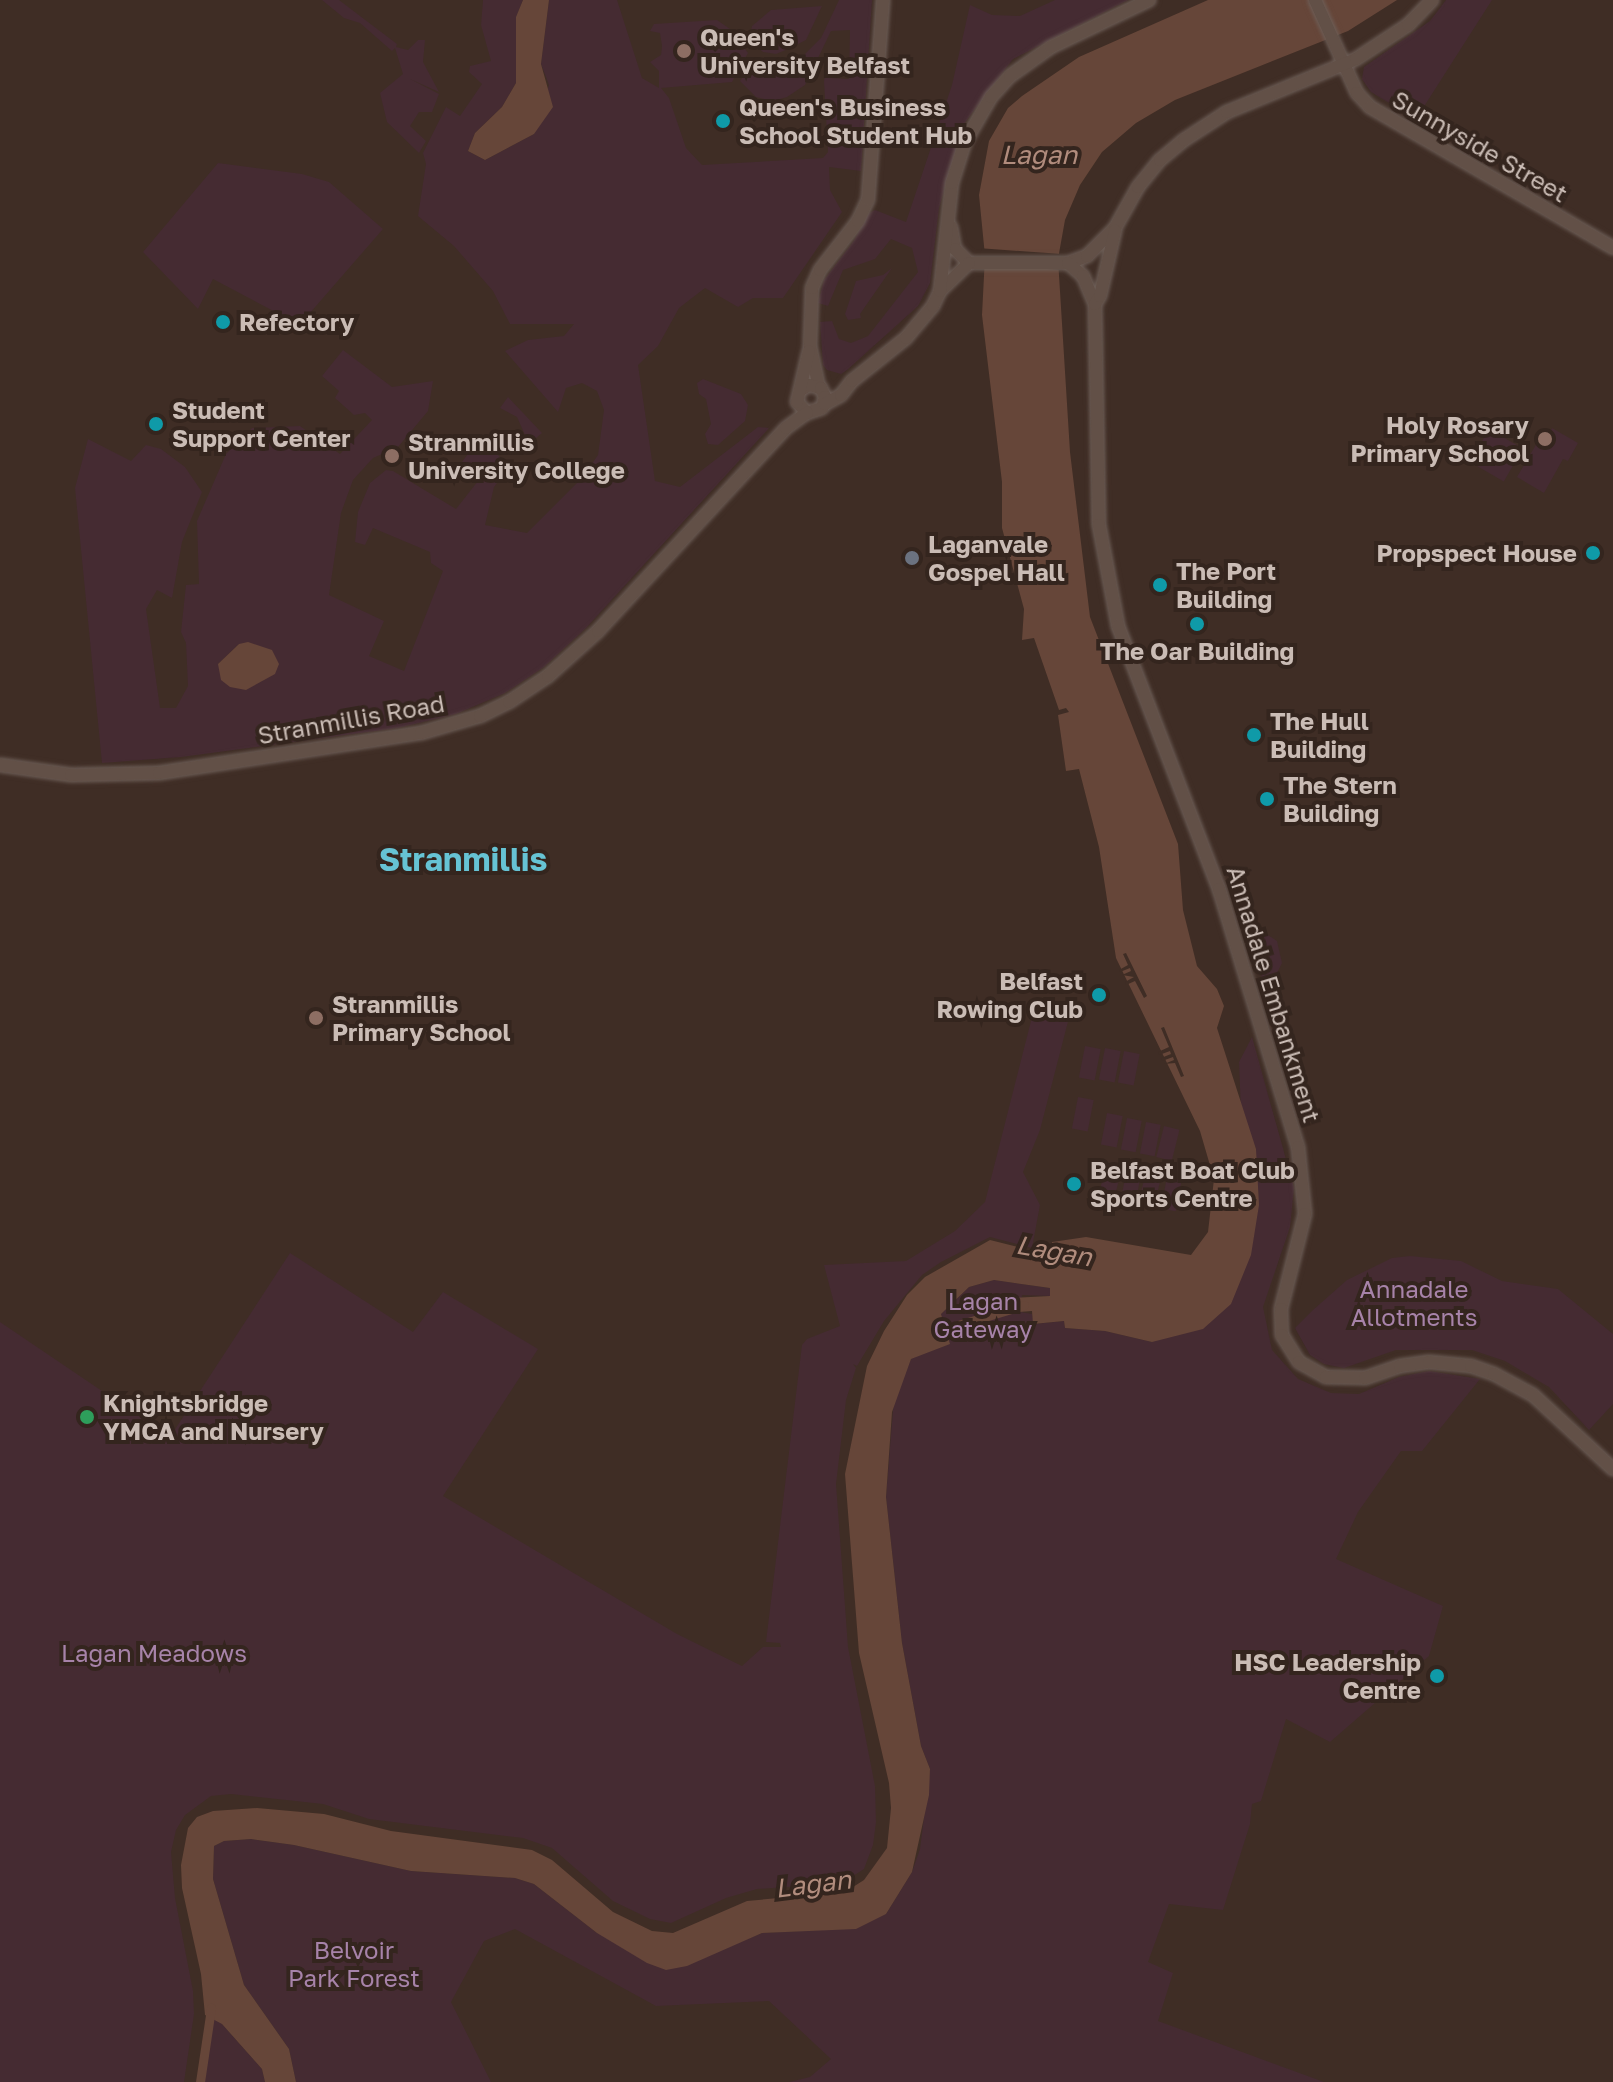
<!DOCTYPE html>
<html>
<head>
<meta charset="utf-8">
<style>
	body { margin:0 }
	#map { position:relative; width:1613px; height:2082px; overflow:hidden; background:#3f2d25; font-family:"Golos Text",sans-serif }
	div>[style] { position:absolute }
	.green>* { inset:0; background:#452b32; transform-origin:0 0 }
	.water>* { inset:0; background:#664639 }
	.pier>* { inset:0; background:#3f2d25; transform-origin:0 0 }
	.canal>* { height:9px; margin:-4.5px; padding:0 4.5px; transform-origin:4.5px; border-radius:4.5px; background:#664639 }
	.roads { filter:drop-shadow(0 0 2px #6d5e57) drop-shadow(0 0 2px #6d5e57) }
	.secondary>* { height:12px; margin:-6px; padding:0 6px; transform-origin:6px; border-radius:6px; background:#625047 }
	.dots>* { width:22px; height:22px; translate:-50% -50%; box-sizing:border-box; border:4px solid #34251e; border-radius:50% }
	span { translate:-50% -50%; white-space:nowrap; text-align:center; line-height:1.15; -webkit-text-stroke:8px #34251e; paint-order:stroke }
	.poi-label { font-size:24px; color:#cabcb5; font-weight:700 }
	.left { translate:0 -50%; text-align:left }
	.right { translate:-100% -50%; text-align:right }
	.street-label { font-size:24px; color:#cabcb5 }
	.park-label { font-size:24px; color:#a783a9 }
	.water-label { font-size:26px; color:#b18c7d; font-style:italic }
	.district-label { font-size:32px; color:#66c3d4; font-weight:700 }
</style>
</head>
<body>
<div id="map">
	<div class="green">
		<div style="clip-path:polygon(322px 0,339px 0,397px 44px,396px 47px,408px 50px,418px 40px,425px 40px,423px 62px,439px 92px,410px 79px,439px 94px,432px 112px,419px 112px,410px 126px,426px 141px,419px 153px,387px 122px,380px 93px,403px 74px,395px 48px,392px 51px,360px 23px,344px 18px)"></div>
		<div style="clip-path:polygon(evenodd,483px 0,523px 0,516px 18px,516px 83px,502px 107px,475px 133px,468px 151px,485px 160px,534px 134px,549px 85px,541px 64px,549px 0,617px 0,642px 78px,659px 88px,659px 71px,650px 62px,661px 55px,662px 46px,660px 33px,650px 31px,654px 24px,717px 20px,730px 29px,748px 53px,732px 82px,661px 88px,669px 98px,686px 148px,702px 165px,823px 158px,828px 152px,824px 81px,830px 55px,831px 78px,849px 79px,850px 30px,831px 31px,805px 85px,787px 97px,773px 101px,756px 97px,740px 81px,750px 66px,801px 58px,821px 38px,839px 0,872px 0,861px 171px,829px 167px,830px 190px,842px 212px,783px 298px,753px 298px,738px 307px,705px 288px,679px 308px,658px 346px,638px 365px,655px 481px,680px 487px,758px 427px,769px 428px,586px 628px,544px 667px,505px 693px,456px 714px,398px 728px,181px 757px,102px 763px,75px 488px,88px 439px,131px 461px,146px 445px,161px 449px,185px 467px,202px 492px,182px 542px,172px 598px,157px 590px,146px 609px,160px 708px,176px 708px,188px 686px,186px 643px,181px 632px,186px 585px,199px 584px,197px 521px,226px 454px,252px 428px,300px 426px,340px 454px,372px 420px,365px 413px,354px 415px,335px 398px,339px 391px,322px 376px,343px 350px,392px 387px,433px 381px,428px 411px,398px 447px,373px 458px,353px 480px,341px 513px,329px 595px,384px 621px,369px 656px,404px 671px,443px 571px,431px 563px,430px 552px,373px 528px,365px 545px,355px 542px,358px 512px,370px 483px,386px 470px,393px 471px,456px 509px,478px 481px,459px 466px,479px 439px,489px 444px,503px 461px,504px 474px,494px 487px,485px 525px,527px 533px,582px 478px,598px 455px,604px 410px,597px 391px,582px 383px,566px 388px,558px 412px,505px 351px,528px 340px,564px 336px,574px 324px,510px 324px,493px 291px,454px 246px,418px 216px,426px 164px,423px 153px,446px 107px,460px 116px,482px 84px,469px 72px,470px 66px,491px 61px,481px 25px,483px 0,239px 644px,264px 680px,254px 684px,218px 664px,239px 644px)"></div>
		<div style="clip-path:polygon(1055px 0,1128px 0,1013px 59px,963px 125px,939px 208px,930px 283px,918px 306px,847px 370px,841px 374px,827px 370px,823px 365px,820px 322px,832px 321px,839px 339px,851px 343px,868px 336px,918px 272px,912px 248px,891px 239px,875px 259px,843px 270px,828px 306px,818px 303px,824px 280px,853px 242px,869px 213px,875px 210px,906px 222px,952px 85px,970px 5px,992px 15px,1020px 16px)"></div>
		<div style="clip-path:polygon(1446px 0,1492px 0,1416px 119px,1371px 92px,1362px 79px,1364px 67px,1430px 21px)"></div>
		<div style="clip-path:polygon(822px 6px,806px 40px,788px 49px,776px 54px,763px 52px,749px 40px,752px 26px,771px 10px)"></div>
		<div style="clip-path:polygon(218px 163px,302px 174px,329px 182px,383px 229px,296px 329px,279px 314px,213px 279px,198px 309px,143px 252px)"></div>
		<div style="clip-path:polygon(892px 268px,860px 314px,861px 318px,848px 320px,845px 314px,856px 281px,883px 275px)"></div>
		<div style="clip-path:polygon(703px 379px,741px 394px,748px 405px,745px 421px,718px 445px,708px 444px,705px 434px,711px 424px,706px 399px,699px 394px,697px 383px)"></div>
		<div style="clip-path:polygon(508px 397px,542px 433px,529px 444px,517px 417px,500px 408px)"></div>
		<div style="clip-path:polygon(1552px 428px,1578px 443px,1568px 461px,1563px 459px,1544px 493px,1517px 477px,1537px 443px,1542px 446px)"></div>
		<div style="left:1489px;top:429px;width:39px;height:38px;rotate:30deg"></div>
		<div style="clip-path:polygon(1265px 933px,1277px 941px,1282px 963px,1276px 975px,1262px 979px,1249px 938px)"></div>
		<div style="clip-path:polygon(1071px 1010px,1040px 1130px,1023px 1172px,1040px 1205px,1032px 1248px,990px 1237px,941px 1262px,922px 1275px,884px 1321px,857px 1366px,853px 1364px,856px 1368px,846px 1400px,836px 1484px,848px 1647px,875px 1786px,876px 1822px,873px 1845px,864px 1869px,842px 1883px,757px 1889px,726px 1898px,671px 1923px,650px 1919px,613px 1901px,552px 1848px,523px 1838px,369px 1819px,323px 1804px,231px 1794px,211px 1796px,185px 1815px,176px 1830px,171px 1852px,175px 1898px,193px 1991px,194px 2014px,184px 2082px,0 2082px,0 1322px,170px 1437px,290px 1253px,413px 1332px,443px 1292px,538px 1349px,443px 1496px,677px 1634px,742px 1666px,763px 1647px,781px 1647px,780px 1643px,766px 1642px,802px 1345px,807px 1339px,840px 1326px,824px 1265px,906px 1261px,955px 1231px,985px 1202px,1032px 1017px)"></div>
		<div style="clip-path:polygon(1252px 1037px,1294px 1188px,1290px 1227px,1263px 1307px,1272px 1350px,1298px 1379px,1331px 1393px,1359px 1394px,1399px 1377px,1429px 1371px,1480px 1379px,1422px 1451px,1401px 1451px,1358px 1512px,1336px 1559px,1443px 1606px,1429px 1656px,1330px 1742px,1286px 1719px,1261px 1801px,1252px 1804px,1250px 1824px,1223px 1910px,1169px 1904px,1148px 1962px,1173px 1973px,1158px 2021px,1324px 2082px,789px 2082px,810px 2077px,831px 2059px,769px 2001px,656px 2006px,515px 1929px,484px 1941px,451px 2002px,491px 2082px,296px 2082px,289px 2049px,244px 1985px,213px 1879px,214px 1846px,224px 1841px,251px 1839px,294px 1845px,411px 1871px,515px 1878px,534px 1884px,597px 1933px,718px 1951px,762px 1933px,819px 1930px,886px 1914px,912px 1872px,920px 1849px,930px 1769px,921px 1746px,902px 1643px,886px 1497px,894px 1398px,911px 1359px,946px 1334px,941px 1314px,969px 1287px,994px 1280px,1050px 1288px,1050px 1296px,1022px 1295px,1020px 1312px,1032px 1314px,1034px 1324px,1064px 1321px,1065px 1328px,1105px 1331px,1152px 1342px,1256px 1149px,1241px 1112px,1239px 1062px)"></div>
		<div style="left:1085px;top:1046px;width:16px;height:32px;rotate:11deg"></div>
		<div style="left:1105px;top:1048px;width:16px;height:32px;rotate:11deg"></div>
		<div style="left:1124px;top:1051px;width:16px;height:32px;rotate:11deg"></div>
		<div style="left:1078px;top:1097px;width:16px;height:32px;rotate:11deg"></div>
		<div style="left:1107px;top:1113px;width:16px;height:32px;rotate:11deg"></div>
		<div style="left:1127px;top:1118px;width:15px;height:32px;rotate:11deg"></div>
		<div style="left:1146px;top:1122px;width:15px;height:32px;rotate:11deg"></div>
		<div style="left:1164px;top:1126px;width:16px;height:32px;rotate:14deg"></div>
		<div style="left:1107px;top:1163px;width:16px;height:33px;rotate:15deg"></div>
		<div style="left:1127px;top:1168px;width:15px;height:32px;rotate:11deg"></div>
		<div style="left:1146px;top:1172px;width:16px;height:32px;rotate:14deg"></div>
		<div style="left:1167px;top:1177px;width:15px;height:32px;rotate:11deg"></div>
		<div style="clip-path:polygon(1410px 1256px,1461px 1261px,1502px 1281px,1558px 1289px,1613px 1334px,1613px 1404px,1589px 1430px,1549px 1387px,1505px 1361px,1472px 1350px,1396px 1350px,1344px 1368px,1324px 1364px,1310px 1355px,1295px 1328px,1313px 1310px,1347px 1280px,1392px 1258px)"></div>
		<div style="clip-path:polygon(213px 2005px,222px 2024px,262px 2069px,265px 2082px,203px 2082px)"></div>
	</div>
	<div class="water">
		<div style="clip-path:polygon(523px 0,549px 0,541px 64px,553px 107px,534px 134px,485px 160px,468px 151px,475px 133px,502px 107px,516px 83px,516px 17px)"></div>
		<div style="clip-path:polygon(1208px 0,1397px 0,1348px 31px,1175px 100px,1136px 123px,1102px 152px,1080px 185px,1065px 220px,1058px 259px,1070px 452px,1090px 617px,1178px 844px,1183px 910px,1197px 966px,1217px 989px,1224px 1006px,1217px 1028px,1256px 1149px,1259px 1205px,1251px 1255px,1231px 1304px,1203px 1329px,1152px 1342px,1105px 1331px,1065px 1328px,1064px 1321px,1033px 1324px,1032px 1311px,1019px 1312px,1011px 1298px,1050px 1296px,1050px 1288px,994px 1280px,969px 1287px,941px 1314px,950px 1344px,911px 1359px,892px 1412px,886px 1497px,902px 1643px,921px 1746px,930px 1769px,929px 1795px,912px 1872px,886px 1914px,856px 1929px,762px 1933px,687px 1966px,666px 1970px,647px 1963px,597px 1933px,534px 1884px,515px 1878px,411px 1871px,294px 1845px,251px 1839px,224px 1841px,214px 1846px,213px 1879px,244px 1985px,289px 2049px,296px 2082px,265px 2082px,262px 2069px,222px 2024px,205px 2015px,201px 1974px,182px 1888px,181px 1865px,188px 1828px,197px 1817px,213px 1811px,257px 1808px,324px 1814px,391px 1831px,532px 1850px,552px 1860px,613px 1912px,652px 1931px,673px 1933px,747px 1901px,822px 1894px,853px 1887px,864px 1880px,887px 1848px,891px 1808px,889px 1783px,859px 1653px,845px 1474px,867px 1366px,884px 1331px,907px 1295px,925px 1277px,990px 1240px,1051px 1255px,1052px 1242px,1086px 1237px,1191px 1255px,1208px 1232px,1214px 1179px,1200px 1131px,1116px 958px,1099px 847px,1079px 769px,1066px 771px,1058px 715px,1069px 712px,1066px 708px,1059px 710px,1034px 638px,1022px 640px,1024px 609px,1002px 528px,1002px 482px,982px 315px,985px 256px,979px 195px,989px 141px,1008px 108px,1022px 96px,1079px 57px)"></div>
		<div style="clip-path:polygon(248px 642px,272px 650px,279px 664px,275px 674px,246px 690px,230px 687px,221px 680px,218px 664px,239px 644px)"></div>
	</div>
	<div class="pier">
		<div style="left:1062px;top:254px;width:16px;height:81px;rotate:94deg"></div>
		<div style="clip-path:polygon(1126px 953px,1147px 996px,1144px 998px,1135px 981px,1126px 985px,1125px 982px,1134px 977px,1122px 975px,1131px 971px,1130px 968px,1120px 972px,1119px 970px,1128px 965px,1123px 954px)"></div>
		<div style="clip-path:polygon(1164px 1027px,1184px 1076px,1181px 1077px,1175px 1063px,1164px 1064px,1174px 1060px,1173px 1057px,1162px 1061px,1161px 1058px,1171px 1054px,1170px 1051px,1159px 1055px,1158px 1052px,1169px 1047px,1161px 1028px)"></div>
	</div>
	<div class="canal">
		<div style="left:935px;top:1332px;width:93px;rotate:-16.9deg"></div>
		<div style="left:200px;top:2082px;width:75px;rotate:-81.5deg"></div>
	</div>
	<div class="roads">
		<div class="secondary">
			<div style="left:1315px;top:0;width:102px;rotate:65.7deg"></div>
			<div style="left:1357px;top:93px;width:19px;rotate:47deg"></div>
			<div style="left:1370px;top:107px;width:281px;rotate:30.1deg"></div>
			<div style="left:951px;top:227px;width:22px;rotate:80deg"></div>
			<div style="left:955px;top:249px;width:20px;rotate:45deg"></div>
			<div style="left:969px;top:263px;width:99px"></div>
			<div style="left:1068px;top:263px;width:20px;rotate:-20deg"></div>
			<div style="left:1087px;top:256px;width:40px;rotate:-45deg"></div>
			<div style="left:1115px;top:228px;width:47px;rotate:-60.7deg"></div>
			<div style="left:1138px;top:187px;width:35px;rotate:-51deg"></div>
			<div style="left:1160px;top:160px;width:31px;rotate:-40deg"></div>
			<div style="left:1184px;top:140px;width:51px;rotate:-33.1deg"></div>
			<div style="left:1227px;top:112px;width:139px;rotate:-22.3deg"></div>
			<div style="left:1356px;top:59px;width:62px;rotate:-33.2deg"></div>
			<div style="left:1408px;top:25px;width:35px;rotate:-46deg"></div>
			<div style="left:1068px;top:263px;width:20px;rotate:41deg"></div>
			<div style="left:1083px;top:276px;width:30px;rotate:67deg"></div>
			<div style="left:1095px;top:304px;width:221px;rotate:89deg"></div>
			<div style="left:1099px;top:525px;width:103px;rotate:79.3deg"></div>
			<div style="left:1118px;top:626px;width:282px;rotate:69deg"></div>
			<div style="left:1219px;top:889px;width:270px;rotate:73deg"></div>
			<div style="left:1298px;top:1147px;width:67px;rotate:84deg"></div>
			<div style="left:1305px;top:1214px;width:98px;rotate:104.2deg"></div>
			<div style="left:1281px;top:1309px;width:26px;rotate:88deg"></div>
			<div style="left:1282px;top:1335px;width:32px;rotate:58deg"></div>
			<div style="left:1299px;top:1362px;width:31px;rotate:29deg"></div>
			<div style="left:1326px;top:1377px;width:39px;rotate:1deg"></div>
			<div style="left:1365px;top:1378px;width:37px;rotate:-19deg"></div>
			<div style="left:1400px;top:1366px;width:29px;rotate:-8deg"></div>
			<div style="left:1429px;top:1362px;width:42px;rotate:5.4deg"></div>
			<div style="left:1471px;top:1366px;width:24px;rotate:19deg"></div>
			<div style="left:1494px;top:1374px;width:44px;rotate:28.3deg"></div>
			<div style="left:1533px;top:1395px;width:109px;rotate:42.8deg"></div>
			<div style="left:940px;top:291px;width:40px;rotate:-44deg"></div>
			<div style="left:1095px;top:304px;width:9px;rotate:-58deg"></div>
			<div style="left:1100px;top:296px;width:67px;rotate:-77deg"></div>
			<div style="left:819px;top:388px;width:43px;rotate:-102.1deg"></div>
			<div style="left:810px;top:346px;width:58px;rotate:-88deg"></div>
			<div style="left:812px;top:288px;width:20px;rotate:-66deg"></div>
			<div style="left:820px;top:270px;width:62px;rotate:-52.2deg"></div>
			<div style="left:858px;top:221px;width:23px;rotate:-65deg"></div>
			<div style="left:868px;top:200px;width:201px;rotate:-85.7deg"></div>
			<div style="left:801px;top:390px;width:9px;rotate:-32deg"></div>
			<div style="left:809px;top:385px;width:12px;rotate:14deg"></div>
			<div style="left:821px;top:388px;width:10px;rotate:66deg"></div>
			<div style="left:825px;top:397px;width:11px;rotate:105deg"></div>
			<div style="left:822px;top:408px;width:16px;rotate:162deg"></div>
			<div style="left:807px;top:413px;width:15px;rotate:-132deg"></div>
			<div style="left:797px;top:402px;width:52px;rotate:-76.8deg"></div>
			<div style="left:825px;top:404px;width:18px;rotate:-29deg"></div>
			<div style="left:841px;top:395px;width:18px;rotate:-52deg"></div>
			<div style="left:852px;top:381px;width:69px;rotate:-38.5deg"></div>
			<div style="left:906px;top:338px;width:42px;rotate:-49.8deg"></div>
			<div style="left:933px;top:306px;width:17px;rotate:-65deg"></div>
			<div style="left:940px;top:291px;width:109px;rotate:-83.7deg"></div>
			<div style="left:952px;top:183px;width:43px;rotate:-72.4deg"></div>
			<div style="left:965px;top:142px;width:52px;rotate:-60deg"></div>
			<div style="left:991px;top:97px;width:28px;rotate:-48deg"></div>
			<div style="left:1010px;top:76px;width:50px;rotate:-35.3deg"></div>
			<div style="left:1051px;top:47px;width:109px;rotate:-25.6deg"></div>
			<div style="left:0;top:765px;width:72px;rotate:8deg"></div>
			<div style="left:71px;top:775px;width:88px;rotate:-1.3deg"></div>
			<div style="left:159px;top:773px;width:265px;rotate:-8.7deg"></div>
			<div style="left:421px;top:733px;width:61px;rotate:-16.1deg"></div>
			<div style="left:480px;top:716px;width:32px;rotate:-26deg"></div>
			<div style="left:509px;top:702px;width:47px;rotate:-33.7deg"></div>
			<div style="left:548px;top:676px;width:67px;rotate:-42deg"></div>
			<div style="left:598px;top:631px;width:277px;rotate:-47.2deg"></div>
			<div style="left:786px;top:428px;width:26px;rotate:-36deg"></div>
		</div>
	</div>
	<div class="dots">
		<div style="left:684px;top:51px;background:#8d6e63"></div>
		<div style="left:723px;top:121px;background:#0f9aa8"></div>
		<div style="left:223px;top:322px;background:#0f9aa8"></div>
		<div style="left:156px;top:424px;background:#0f9aa8"></div>
		<div style="left:1545px;top:439px;background:#8d6e63"></div>
		<div style="left:392px;top:456px;background:#8d6e63"></div>
		<div style="left:1593px;top:553px;background:#0f9aa8"></div>
		<div style="left:912px;top:558px;background:#6b7280"></div>
		<div style="left:1160px;top:585px;background:#0f9aa8"></div>
		<div style="left:1197px;top:624px;background:#0f9aa8"></div>
		<div style="left:1254px;top:735px;background:#0f9aa8"></div>
		<div style="left:1267px;top:799px;background:#0f9aa8"></div>
		<div style="left:1099px;top:995px;background:#0f9aa8"></div>
		<div style="left:316px;top:1018px;background:#8d6e63"></div>
		<div style="left:1074px;top:1184px;background:#0f9aa8"></div>
		<div style="left:87px;top:1417px;background:#2e9e5b"></div>
		<div style="left:1437px;top:1676px;background:#0f9aa8"></div>
	</div>
	<div class="poi-label">
		<span class="left" style="left:700px;top:51px">Queen's<br>University Belfast</span>
		<span class="left" style="left:739px;top:121px">Queen's Business<br>School Student Hub</span>
		<span class="left" style="left:239px;top:322px">Refectory</span>
		<span class="left" style="left:172px;top:424px">Student<br>Support Center</span>
		<span class="right" style="left:1529px;top:439px">Holy Rosary<br>Primary School</span>
		<span class="left" style="left:408px;top:456px">Stranmillis<br>University College</span>
		<span class="left" style="left:928px;top:558px">Laganvale<br>Gospel Hall</span>
		<span class="right" style="left:1577px;top:553px">Propspect House</span>
		<span class="left" style="left:1176px;top:585px">The Port<br>Building</span>
		<span style="left:1197px;top:651px">The Oar Building</span>
		<span class="left" style="left:1270px;top:735px">The Hull<br>Building</span>
		<span class="left" style="left:1283px;top:799px">The Stern<br>Building</span>
		<span class="right" style="left:1083px;top:995px">Belfast<br>Rowing Club</span>
		<span class="left" style="left:332px;top:1018px">Stranmillis<br>Primary School</span>
		<span class="left" style="left:1090px;top:1184px">Belfast Boat Club<br>Sports Centre</span>
		<span class="left" style="left:103px;top:1417px">Knightsbridge<br>YMCA and Nursery</span>
		<span class="right" style="left:1421px;top:1676px">HSC Leadership<br>Centre</span>
	</div>
	<div class="street-label">
		<span style="left:1480px;top:146px;rotate:30deg">Sunnyside Street</span>
		<span style="left:351px;top:719px;rotate:-10deg">Stranmillis Road</span>
		<span style="left:1274px;top:994px;rotate:73deg">Annadale Embankment</span>
	</div>
	<div class="park-label">
		<span style="left:1414px;top:1303px">Annadale<br>Allotments</span>
		<span style="left:983px;top:1315px">Lagan<br>Gateway</span>
		<span style="left:154px;top:1653px">Lagan Meadows</span>
		<span style="left:354px;top:1964px">Belvoir<br>Park Forest</span>
	</div>
	<div class="water-label">
		<span style="left:1039px;top:155px">Lagan</span>
		<span style="left:1054px;top:1251px;rotate:10deg">Lagan</span>
		<span style="left:813px;top:1884px;rotate:-7deg">Lagan</span>
	</div>
	<div class="district-label">
		<span style="left:463px;top:859px">Stranmillis</span>
	</div>
</div>
</body>
</html>
